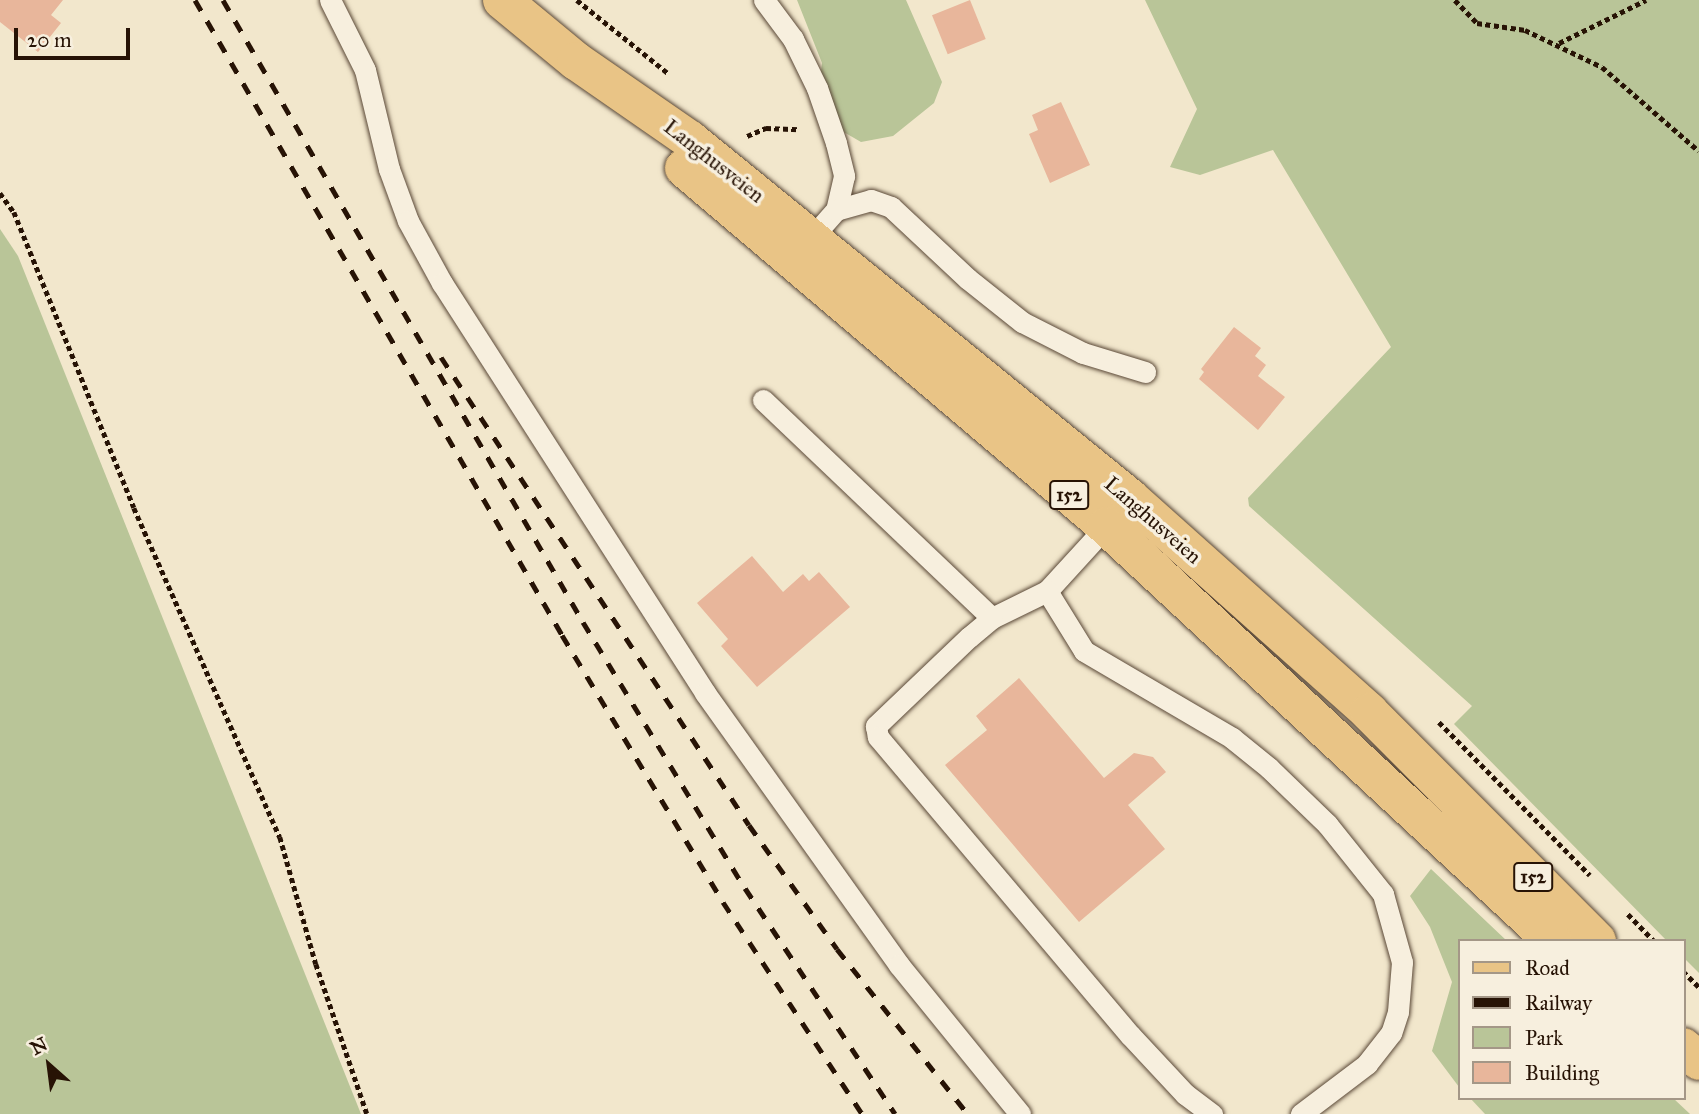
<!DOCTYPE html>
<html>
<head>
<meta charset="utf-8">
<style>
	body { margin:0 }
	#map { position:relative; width:1699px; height:1114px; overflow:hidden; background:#f2e7cc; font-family:"IM FELL Great Primer",serif }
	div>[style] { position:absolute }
	.green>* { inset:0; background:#b9c598 }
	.building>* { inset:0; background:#e8b69b; transform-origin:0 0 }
	.path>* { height:4.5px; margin-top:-2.25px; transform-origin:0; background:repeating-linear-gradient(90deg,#271305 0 5px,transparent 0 8.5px) }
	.roads { filter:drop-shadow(0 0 2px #5a4837) drop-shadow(0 0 2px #5a4837) }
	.lane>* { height:21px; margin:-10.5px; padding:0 10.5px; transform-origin:10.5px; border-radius:10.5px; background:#f7efde }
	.primary>* { height:38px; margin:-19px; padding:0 19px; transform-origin:19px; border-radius:19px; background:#e9c486 }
	.rail>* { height:5px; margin-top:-2.5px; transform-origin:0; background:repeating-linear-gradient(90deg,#271305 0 12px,transparent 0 24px) }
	span { translate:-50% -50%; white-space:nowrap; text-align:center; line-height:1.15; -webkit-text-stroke:7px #f7efde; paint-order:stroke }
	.shield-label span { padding:2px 5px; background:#f7efde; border:2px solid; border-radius:5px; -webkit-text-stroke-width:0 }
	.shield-label { font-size:19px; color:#271305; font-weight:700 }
	.street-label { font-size:21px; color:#271305 }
	.legend { position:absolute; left:1458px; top:939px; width:228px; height:161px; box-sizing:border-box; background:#f7efde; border:2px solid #a49787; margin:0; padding:9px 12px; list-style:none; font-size:21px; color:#271305 }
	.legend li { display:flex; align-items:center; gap:14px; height:35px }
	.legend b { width:35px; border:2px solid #a49787 }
	.north { position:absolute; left:14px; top:1030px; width:70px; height:70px; -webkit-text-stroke:5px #f7efde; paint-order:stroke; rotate:332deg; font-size:19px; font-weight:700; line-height:28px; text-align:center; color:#271305 }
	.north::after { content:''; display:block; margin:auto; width:24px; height:32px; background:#271305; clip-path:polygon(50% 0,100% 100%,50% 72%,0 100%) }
	.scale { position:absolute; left:14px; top:28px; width:116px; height:32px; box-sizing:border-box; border:4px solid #271305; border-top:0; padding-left:9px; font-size:21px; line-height:24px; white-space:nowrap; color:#271305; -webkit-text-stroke:5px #f7efde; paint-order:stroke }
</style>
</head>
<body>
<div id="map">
	<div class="green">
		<div style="clip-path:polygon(797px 0,906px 0,942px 82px,934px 103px,893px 136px,861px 142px,816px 116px,822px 63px)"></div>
		<div style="clip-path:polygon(1145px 0,1699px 0,1699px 973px,1683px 957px,1683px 941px,1667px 941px,1454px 724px,1472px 706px,1249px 506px,1248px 498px,1391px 347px,1273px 150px,1200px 175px,1170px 167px,1197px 109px)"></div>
		<div style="clip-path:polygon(0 229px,18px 256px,361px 1114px,0 1114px)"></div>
		<div style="clip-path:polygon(1431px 869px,1507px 941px,1459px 941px,1459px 1087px,1432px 1051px,1452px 982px,1430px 927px,1410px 896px)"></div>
		<div style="clip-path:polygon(1470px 1098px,1673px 1098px,1690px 1114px,1485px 1114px)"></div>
	</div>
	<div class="building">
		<div style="clip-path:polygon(0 0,63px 0,51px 15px,61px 23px,38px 52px,0 22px)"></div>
		<div style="left:970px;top:0;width:42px;height:41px;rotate:68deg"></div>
		<div style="clip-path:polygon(1061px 102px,1090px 165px,1050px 183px,1029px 134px,1038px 130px,1032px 115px)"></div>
		<div style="clip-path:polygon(1234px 327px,1261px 348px,1255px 356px,1266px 365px,1258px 376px,1285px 397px,1258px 430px,1199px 379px,1204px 372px,1201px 369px)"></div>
		<div style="clip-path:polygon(752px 556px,783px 592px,803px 574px,809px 581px,819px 572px,850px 607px,757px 687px,721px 646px,728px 639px,697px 603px)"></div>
		<div style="clip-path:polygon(1019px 678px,1104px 778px,1134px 753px,1153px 757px,1166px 772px,1128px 805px,1165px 849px,1079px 922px,945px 765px,987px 730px,976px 716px)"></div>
	</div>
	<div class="path">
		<div style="left:577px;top:0;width:118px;rotate:38.8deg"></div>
		<div style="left:1455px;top:0;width:32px;rotate:46deg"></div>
		<div style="left:1477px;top:23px;width:49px;rotate:8.3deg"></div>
		<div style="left:1525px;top:30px;width:85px;rotate:25.7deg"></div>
		<div style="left:1602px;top:67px;width:128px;rotate:40.9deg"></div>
		<div style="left:1559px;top:43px;width:97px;rotate:-26.3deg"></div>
		<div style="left:747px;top:136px;width:21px;rotate:-23deg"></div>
		<div style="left:766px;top:128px;width:33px;rotate:2deg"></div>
		<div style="left:0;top:193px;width:24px;rotate:54deg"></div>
		<div style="left:14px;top:212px;width:319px;rotate:67.9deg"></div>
		<div style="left:134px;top:508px;width:360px;rotate:66.1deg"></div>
		<div style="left:280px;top:837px;width:132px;rotate:74.2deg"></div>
		<div style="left:316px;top:964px;width:158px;rotate:71.2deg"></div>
		<div style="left:1439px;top:722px;width:215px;rotate:45.4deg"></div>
		<div style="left:1628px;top:914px;width:37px;rotate:46deg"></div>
		<div style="left:1683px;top:971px;width:23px;rotate:45deg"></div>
	</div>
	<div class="roads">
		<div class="lane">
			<div style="left:330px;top:0;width:78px;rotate:63.4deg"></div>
			<div style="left:365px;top:70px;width:102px;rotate:76.4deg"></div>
			<div style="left:389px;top:169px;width:55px;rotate:69.9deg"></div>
			<div style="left:408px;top:221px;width:71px;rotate:61.3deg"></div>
			<div style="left:442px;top:283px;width:487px;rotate:57.3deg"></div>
			<div style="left:705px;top:693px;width:334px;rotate:54.5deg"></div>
			<div style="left:899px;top:965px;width:192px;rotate:50.9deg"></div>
			<div style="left:764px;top:0;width:49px;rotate:53.4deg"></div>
			<div style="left:793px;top:39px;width:55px;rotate:63.9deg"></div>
			<div style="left:817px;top:88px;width:58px;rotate:70.9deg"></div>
			<div style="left:836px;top:143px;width:34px;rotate:76deg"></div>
			<div style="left:844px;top:176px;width:35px;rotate:103deg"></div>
			<div style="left:805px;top:245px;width:47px;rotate:-48.5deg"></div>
			<div style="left:836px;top:210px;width:36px;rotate:-16deg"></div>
			<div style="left:871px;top:200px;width:21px;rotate:19deg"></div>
			<div style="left:891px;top:207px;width:105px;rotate:43.1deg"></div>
			<div style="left:968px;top:279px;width:69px;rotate:38.5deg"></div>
			<div style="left:1022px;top:322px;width:68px;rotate:26.9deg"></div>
			<div style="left:1083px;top:353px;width:65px;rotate:17deg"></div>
			<div style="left:763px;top:400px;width:316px;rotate:43.6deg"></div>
			<div style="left:1111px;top:521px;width:95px;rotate:132.4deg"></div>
			<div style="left:1047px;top:591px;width:61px;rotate:153.9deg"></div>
			<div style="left:992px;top:618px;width:30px;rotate:140deg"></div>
			<div style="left:969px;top:637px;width:129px;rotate:136.3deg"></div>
			<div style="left:876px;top:726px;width:11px;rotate:80deg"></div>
			<div style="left:878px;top:737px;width:390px;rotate:49.8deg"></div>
			<div style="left:1130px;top:1035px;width:81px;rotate:47deg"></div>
			<div style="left:1185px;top:1094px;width:34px;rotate:37deg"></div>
			<div style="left:1047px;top:591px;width:70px;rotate:58.3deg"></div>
			<div style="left:1084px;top:651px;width:172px;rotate:30.4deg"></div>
			<div style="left:1232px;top:738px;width:48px;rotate:39deg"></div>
			<div style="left:1269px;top:768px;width:81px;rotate:44deg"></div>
			<div style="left:1327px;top:824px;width:90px;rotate:51.3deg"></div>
			<div style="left:1383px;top:894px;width:71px;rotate:74.4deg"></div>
			<div style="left:1402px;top:962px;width:50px;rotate:94.6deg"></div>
			<div style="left:1398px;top:1012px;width:22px;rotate:108deg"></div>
			<div style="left:1391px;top:1033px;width:39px;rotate:128deg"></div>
			<div style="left:1367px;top:1064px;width:83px;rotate:142.9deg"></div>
		</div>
		<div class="primary">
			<div style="left:502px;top:0;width:96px;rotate:39.5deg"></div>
			<div style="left:576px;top:61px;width:139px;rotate:34.7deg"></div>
			<div style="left:690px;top:140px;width:567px;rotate:39.13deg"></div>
			<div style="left:1130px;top:498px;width:321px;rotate:41.8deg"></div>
			<div style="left:1369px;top:712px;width:323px;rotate:45.1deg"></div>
			<div style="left:684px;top:168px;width:553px;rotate:40.31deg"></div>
			<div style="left:1106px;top:526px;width:610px;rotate:42.87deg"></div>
			<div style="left:1683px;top:1047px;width:21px;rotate:41deg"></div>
		</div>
	</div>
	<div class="rail">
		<div style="left:195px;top:0;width:733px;rotate:59.97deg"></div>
		<div style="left:562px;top:635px;width:312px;rotate:58.9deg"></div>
		<div style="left:723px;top:902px;width:254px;rotate:56.7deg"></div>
		<div style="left:223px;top:0;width:719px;rotate:59.94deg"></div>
		<div style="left:583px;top:622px;width:311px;rotate:58.7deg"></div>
		<div style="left:745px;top:888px;width:271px;rotate:56.4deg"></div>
		<div style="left:441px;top:357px;width:560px;rotate:56.65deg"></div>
		<div style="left:749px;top:825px;width:152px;rotate:54.6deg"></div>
		<div style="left:837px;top:949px;width:211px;rotate:51.6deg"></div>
	</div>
	<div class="shield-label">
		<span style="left:1069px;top:495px">152</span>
		<span style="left:1533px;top:877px">152</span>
	</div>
	<div class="street-label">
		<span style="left:714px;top:161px;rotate:38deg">Langhusveien</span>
		<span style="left:1153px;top:520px;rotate:41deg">Langhusveien</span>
	</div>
	<ul class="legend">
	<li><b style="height:9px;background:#e9c486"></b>Road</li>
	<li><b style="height:9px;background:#271305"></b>Railway</li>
	<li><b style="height:19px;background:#b9c598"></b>Park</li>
	<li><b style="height:19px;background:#e8b69b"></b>Building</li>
	</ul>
	<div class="north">N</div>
	<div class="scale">20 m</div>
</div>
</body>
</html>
